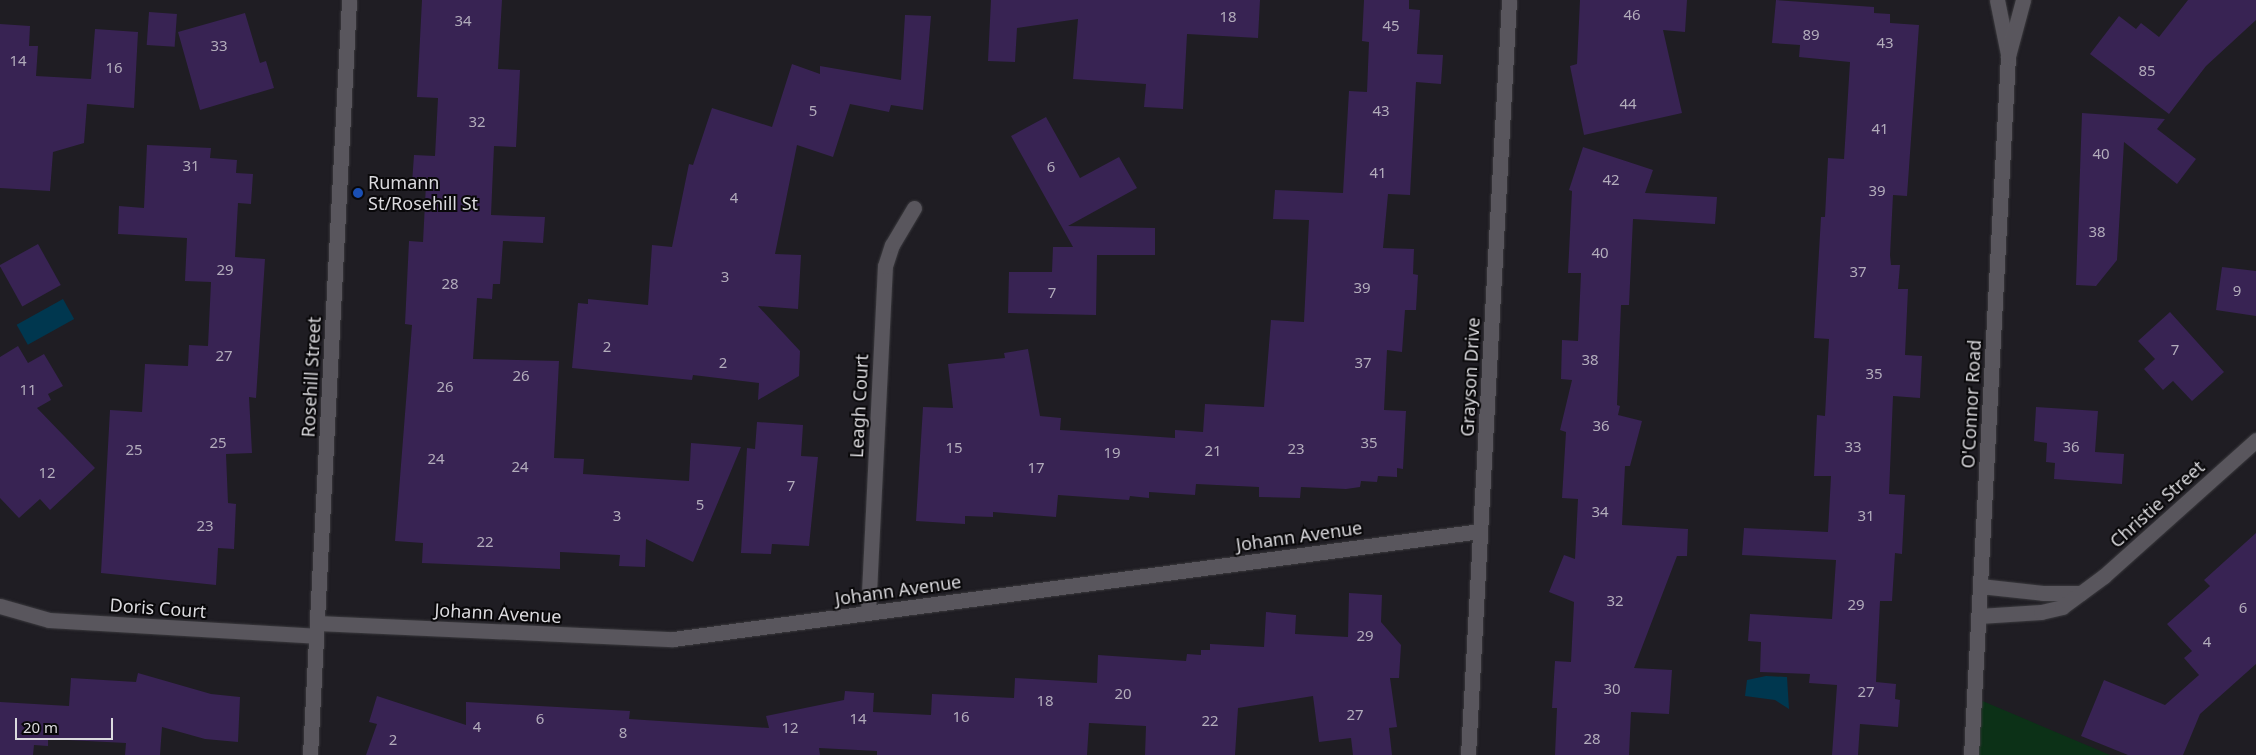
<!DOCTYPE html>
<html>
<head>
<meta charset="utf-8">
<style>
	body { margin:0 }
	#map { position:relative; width:2256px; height:755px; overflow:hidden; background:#1f1d23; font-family:"Noto Sans",sans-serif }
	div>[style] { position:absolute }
	.green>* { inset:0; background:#0c3117 }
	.water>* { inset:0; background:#00374f; transform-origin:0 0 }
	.building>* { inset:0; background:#382353; transform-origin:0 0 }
	.roads { filter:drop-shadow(0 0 1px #3b3a3e) drop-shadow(0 0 1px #3b3a3e) }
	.street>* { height:15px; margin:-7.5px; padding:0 7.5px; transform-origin:7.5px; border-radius:7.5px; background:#59565d }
	.dots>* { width:14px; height:14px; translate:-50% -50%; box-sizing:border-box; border:2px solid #09080a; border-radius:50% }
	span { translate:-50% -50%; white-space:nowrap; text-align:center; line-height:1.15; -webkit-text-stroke:4px #09080a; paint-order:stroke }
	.number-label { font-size:15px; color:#b2acbb }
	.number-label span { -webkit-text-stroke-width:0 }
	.poi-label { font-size:18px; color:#dbdade }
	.left { translate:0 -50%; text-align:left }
	.street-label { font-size:18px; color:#dbdade }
	.scale { position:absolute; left:15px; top:718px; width:98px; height:22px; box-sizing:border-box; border:2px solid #dbdade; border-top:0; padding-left:6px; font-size:15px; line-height:18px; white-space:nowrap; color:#dbdade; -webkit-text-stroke:4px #09080a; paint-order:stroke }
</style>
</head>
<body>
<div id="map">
	<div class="green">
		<div style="clip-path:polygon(1973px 697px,2110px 755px,1971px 755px)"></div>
	</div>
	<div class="water">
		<div style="left:63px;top:299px;width:23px;height:53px;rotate:61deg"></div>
		<div style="clip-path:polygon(1766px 676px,1787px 677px,1789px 709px,1775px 700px,1745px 696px,1747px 680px)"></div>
	</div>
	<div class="building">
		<div style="clip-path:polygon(422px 0,502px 0,498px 69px,520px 70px,516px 147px,494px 146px,491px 215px,545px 217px,543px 243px,503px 241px,500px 284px,493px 284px,492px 299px,477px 298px,473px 359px,559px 361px,554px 458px,584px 459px,583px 474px,689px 481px,691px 443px,741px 447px,693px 562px,646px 539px,645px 567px,619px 566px,620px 555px,560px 552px,560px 569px,422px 563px,423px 543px,395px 541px,412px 325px,405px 324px,409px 241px,423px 242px,426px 184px,412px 183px,414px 155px,435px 156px,438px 98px,417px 97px)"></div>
		<div style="clip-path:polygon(991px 0,1260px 0,1258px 38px,1187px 34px,1183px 109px,1144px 107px,1146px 84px,1073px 79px,1078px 19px,1017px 28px,1015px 62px,988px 61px)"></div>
		<div style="clip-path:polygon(1364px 0,1409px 0,1409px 9px,1420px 10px,1417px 54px,1443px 55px,1441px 84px,1416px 82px,1410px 195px,1388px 194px,1383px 248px,1414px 249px,1413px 274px,1418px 275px,1416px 310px,1405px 310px,1402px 352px,1387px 350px,1384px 410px,1406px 411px,1403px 469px,1397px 468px,1397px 477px,1378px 476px,1377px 482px,1361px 481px,1360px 487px,1346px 489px,1301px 487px,1300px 498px,1259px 497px,1259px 487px,1196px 484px,1195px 495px,1149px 492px,1149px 498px,1130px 496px,1129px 500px,1058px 495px,1056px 517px,993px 512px,993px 517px,965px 516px,965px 524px,916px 521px,923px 407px,953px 408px,948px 364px,1005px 358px,1004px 353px,1028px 349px,1040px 416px,1061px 418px,1060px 430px,1175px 438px,1175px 430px,1203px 432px,1205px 404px,1264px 407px,1271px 320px,1304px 322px,1309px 220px,1273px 219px,1275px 190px,1343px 193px,1349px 91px,1367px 92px,1369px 42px,1362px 41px)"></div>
		<div style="clip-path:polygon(1580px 0,1687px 0,1685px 32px,1663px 30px,1682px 113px,1584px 135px,1570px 66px,1577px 64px)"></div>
		<div style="clip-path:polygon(1776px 0,1874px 7px,1874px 13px,1890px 14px,1890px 23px,1919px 25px,1907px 196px,1893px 195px,1890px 255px,1891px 265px,1900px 265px,1898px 289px,1908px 289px,1905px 355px,1922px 356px,1920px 398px,1893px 396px,1889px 494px,1905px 495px,1902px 554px,1895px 553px,1892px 601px,1880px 601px,1876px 682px,1896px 684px,1895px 699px,1900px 700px,1898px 727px,1860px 724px,1858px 755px,1832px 755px,1837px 685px,1809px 683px,1810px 674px,1760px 672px,1761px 642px,1748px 641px,1750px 614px,1832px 619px,1836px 560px,1742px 555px,1744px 528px,1828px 532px,1831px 476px,1814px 476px,1817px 415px,1825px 416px,1829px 339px,1814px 338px,1821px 217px,1825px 217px,1828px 158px,1844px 159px,1850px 62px,1799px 57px,1800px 45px,1772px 43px)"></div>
		<div style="clip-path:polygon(2188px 0,2256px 0,2256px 20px,2206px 66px,2169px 114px,2090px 54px,2119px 16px,2136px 29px,2141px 23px,2159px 37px)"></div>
		<div style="left:149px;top:12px;width:28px;height:33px;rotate:4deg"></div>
		<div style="clip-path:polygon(245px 13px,260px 63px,266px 61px,274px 88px,200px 110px,178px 32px)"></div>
		<div style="clip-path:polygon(905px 15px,931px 16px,923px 110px,891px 105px,889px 112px,850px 104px,833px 157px,797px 145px,775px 254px,801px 255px,798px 309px,758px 306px,800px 351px,799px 376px,758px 400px,759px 383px,693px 375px,692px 380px,572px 368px,578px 303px,588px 304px,588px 299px,648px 305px,652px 245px,672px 247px,689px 164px,693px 165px,712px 108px,772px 127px,792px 64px,820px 74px,820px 66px,901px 80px)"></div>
		<div style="clip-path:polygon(0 24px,30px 26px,29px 46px,38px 46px,36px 76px,91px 79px,95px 29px,138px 32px,134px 108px,87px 104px,84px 143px,53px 152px,50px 191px,0 188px)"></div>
		<div style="clip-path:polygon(2082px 113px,2165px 119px,2157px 129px,2196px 159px,2177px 184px,2124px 142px,2117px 260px,2096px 286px,2076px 285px)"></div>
		<div style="clip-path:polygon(1046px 117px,1080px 178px,1119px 157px,1137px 188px,1068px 226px,1155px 228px,1155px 255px,1097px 255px,1096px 315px,1008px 313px,1009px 272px,1052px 272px,1053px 247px,1073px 247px,1011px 136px)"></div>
		<div style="clip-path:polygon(147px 145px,211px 148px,210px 158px,237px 160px,236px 173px,253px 174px,251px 204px,238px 203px,235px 257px,265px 259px,256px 398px,249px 397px,252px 453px,226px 454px,228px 503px,236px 504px,234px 549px,218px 548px,216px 585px,101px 573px,110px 410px,142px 412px,145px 364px,188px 366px,189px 345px,208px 346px,211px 282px,185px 281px,187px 238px,118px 234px,119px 206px,144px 208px)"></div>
		<div style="clip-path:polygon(1583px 147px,1653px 170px,1645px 193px,1717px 197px,1715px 224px,1633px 219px,1629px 305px,1621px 305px,1617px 405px,1620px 406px,1618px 415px,1642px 421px,1630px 466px,1625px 466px,1622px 525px,1688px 529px,1687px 556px,1677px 556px,1634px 668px,1672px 670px,1669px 714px,1631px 712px,1629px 755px,1555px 755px,1557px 708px,1552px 708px,1555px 661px,1571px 662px,1574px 602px,1549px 592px,1564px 555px,1575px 559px,1578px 499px,1562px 498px,1566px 432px,1560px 430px,1572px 380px,1561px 379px,1562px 340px,1578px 341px,1581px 273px,1568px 273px,1572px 191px,1569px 190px)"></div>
		<div style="left:38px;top:244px;width:47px;height:44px;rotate:61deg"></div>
		<div style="clip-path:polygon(2222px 267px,2256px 271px,2256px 316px,2216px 310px)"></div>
		<div style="clip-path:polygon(2170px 312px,2224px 372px,2192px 401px,2173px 381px,2163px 390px,2144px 369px,2155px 359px,2138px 341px)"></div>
		<div style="clip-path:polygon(18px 346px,28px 363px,44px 354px,63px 386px,48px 394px,51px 400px,37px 408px,95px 468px,50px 510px,40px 499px,19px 518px,0 498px,0 357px)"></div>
		<div style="clip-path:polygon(2036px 407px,2098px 411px,2095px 452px,2124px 454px,2122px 484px,2054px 479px,2055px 463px,2046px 462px,2047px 443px,2034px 441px)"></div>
		<div style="clip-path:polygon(757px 422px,803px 425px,801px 456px,818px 457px,809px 546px,772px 544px,771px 554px,741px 553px,747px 448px,755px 449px)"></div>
		<div style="clip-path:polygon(2256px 533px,2256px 664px,2200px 714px,2183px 755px,2128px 755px,2081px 736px,2104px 680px,2165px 705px,2199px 675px,2184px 658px,2192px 651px,2167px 624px,2210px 586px,2204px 580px)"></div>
		<div style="clip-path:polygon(1349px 593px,1382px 595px,1381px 622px,1401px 645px,1399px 678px,1390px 678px,1397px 727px,1389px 728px,1392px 755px,1353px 755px,1351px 738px,1319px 742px,1313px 696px,1238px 708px,1235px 755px,1145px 755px,1146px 726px,1089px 723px,1087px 755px,877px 755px,877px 751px,819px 748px,820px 755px,366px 755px,377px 724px,369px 722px,377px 696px,466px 725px,466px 702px,630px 711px,629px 719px,769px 728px,766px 716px,844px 700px,845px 691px,874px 693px,873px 712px,931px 715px,932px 694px,1014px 698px,1015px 678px,1097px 683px,1098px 655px,1186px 661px,1187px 654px,1201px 655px,1201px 650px,1210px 650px,1210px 644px,1264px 647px,1266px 612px,1296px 615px,1295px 634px,1348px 637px)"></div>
		<div style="clip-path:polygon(138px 673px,211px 694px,240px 697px,238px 742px,205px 739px,162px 727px,160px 755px,125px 755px,126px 743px,48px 739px,48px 746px,34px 745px,33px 755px,0 755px,0 702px,69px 706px,71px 678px,136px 682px)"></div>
	</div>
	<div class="roads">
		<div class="street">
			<div style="left:1997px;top:0;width:55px;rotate:78.5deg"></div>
			<div style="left:1980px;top:586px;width:63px;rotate:6.3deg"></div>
			<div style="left:2043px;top:593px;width:38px"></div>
			<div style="left:0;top:606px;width:51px;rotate:15.9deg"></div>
			<div style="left:49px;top:620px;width:267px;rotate:3.4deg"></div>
			<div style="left:868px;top:613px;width:347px;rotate:-87.2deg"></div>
			<div style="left:885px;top:266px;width:22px;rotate:-72deg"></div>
			<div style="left:892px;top:245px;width:43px;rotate:-59.3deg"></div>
			<div style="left:1979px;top:616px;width:62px;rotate:-3.7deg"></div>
			<div style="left:2041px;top:612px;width:22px;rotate:-13deg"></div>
			<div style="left:2062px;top:607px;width:52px;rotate:-36.4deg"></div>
			<div style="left:2104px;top:576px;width:204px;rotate:-41.8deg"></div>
			<div style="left:317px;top:623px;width:356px;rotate:2.6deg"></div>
			<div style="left:673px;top:639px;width:814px;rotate:-7.62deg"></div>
			<div style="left:310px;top:755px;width:756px;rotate:-87.04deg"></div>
			<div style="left:1468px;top:755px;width:756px;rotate:-86.89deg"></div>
			<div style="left:1971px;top:755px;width:700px;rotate:-86.97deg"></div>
			<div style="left:2008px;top:56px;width:58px;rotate:-75deg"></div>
		</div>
	</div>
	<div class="dots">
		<div style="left:358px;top:193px;background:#1a4fb4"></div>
	</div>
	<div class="number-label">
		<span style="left:1632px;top:15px">46</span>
		<span style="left:1228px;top:17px">18</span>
		<span style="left:463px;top:21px">34</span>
		<span style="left:1391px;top:26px">45</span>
		<span style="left:1811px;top:35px">89</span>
		<span style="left:1885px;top:43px">43</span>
		<span style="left:219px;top:46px">33</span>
		<span style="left:18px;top:61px">14</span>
		<span style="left:114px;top:68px">16</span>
		<span style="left:2147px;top:71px">85</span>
		<span style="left:1628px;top:104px">44</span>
		<span style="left:813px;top:111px">5</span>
		<span style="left:1381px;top:111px">43</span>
		<span style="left:477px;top:122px">32</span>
		<span style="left:1880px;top:129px">41</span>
		<span style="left:2101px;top:154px">40</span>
		<span style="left:191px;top:166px">31</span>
		<span style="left:1051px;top:167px">6</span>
		<span style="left:1378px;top:173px">41</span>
		<span style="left:1611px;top:180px">42</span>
		<span style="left:1877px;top:191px">39</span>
		<span style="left:734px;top:198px">4</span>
		<span style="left:2097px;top:232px">38</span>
		<span style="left:1600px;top:253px">40</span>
		<span style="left:225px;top:270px">29</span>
		<span style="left:1858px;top:272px">37</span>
		<span style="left:725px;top:277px">3</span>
		<span style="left:450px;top:284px">28</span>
		<span style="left:1362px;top:288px">39</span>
		<span style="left:2237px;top:291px">9</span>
		<span style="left:1052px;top:293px">7</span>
		<span style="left:607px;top:347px">2</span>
		<span style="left:2175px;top:350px">7</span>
		<span style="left:224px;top:356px">27</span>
		<span style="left:1590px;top:360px">38</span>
		<span style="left:723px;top:363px">2</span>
		<span style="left:1363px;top:363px">37</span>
		<span style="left:1874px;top:374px">35</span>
		<span style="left:521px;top:376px">26</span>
		<span style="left:445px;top:387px">26</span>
		<span style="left:28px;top:390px">11</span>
		<span style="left:1601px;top:426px">36</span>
		<span style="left:218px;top:443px">25</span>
		<span style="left:1369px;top:443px">35</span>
		<span style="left:1853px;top:447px">33</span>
		<span style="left:2071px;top:447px">36</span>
		<span style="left:954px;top:448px">15</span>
		<span style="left:1296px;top:449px">23</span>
		<span style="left:134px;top:450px">25</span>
		<span style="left:1213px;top:451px">21</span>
		<span style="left:1112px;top:453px">19</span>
		<span style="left:436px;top:459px">24</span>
		<span style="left:520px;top:467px">24</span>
		<span style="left:1036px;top:468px">17</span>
		<span style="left:47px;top:473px">12</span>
		<span style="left:791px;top:486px">7</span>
		<span style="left:700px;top:505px">5</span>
		<span style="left:1600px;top:512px">34</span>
		<span style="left:617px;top:516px">3</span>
		<span style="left:1866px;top:516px">31</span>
		<span style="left:205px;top:526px">23</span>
		<span style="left:485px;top:542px">22</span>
		<span style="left:1615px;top:601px">32</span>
		<span style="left:1856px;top:605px">29</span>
		<span style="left:2243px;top:608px">6</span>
		<span style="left:1365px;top:636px">29</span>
		<span style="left:2207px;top:642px">4</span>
		<span style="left:1612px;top:689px">30</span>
		<span style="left:1866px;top:692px">27</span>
		<span style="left:1123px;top:694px">20</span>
		<span style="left:1045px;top:701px">18</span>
		<span style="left:1355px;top:715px">27</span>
		<span style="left:961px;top:717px">16</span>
		<span style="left:540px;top:719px">6</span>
		<span style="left:858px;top:719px">14</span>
		<span style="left:1210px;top:721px">22</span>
		<span style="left:477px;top:727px">4</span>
		<span style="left:790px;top:728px">12</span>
		<span style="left:623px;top:733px">8</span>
		<span style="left:1592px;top:739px">28</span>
		<span style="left:393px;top:740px">2</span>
	</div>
	<div class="poi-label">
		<span class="left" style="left:368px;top:193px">Rumann<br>St/Rosehill St</span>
	</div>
	<div class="street-label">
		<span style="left:311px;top:377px;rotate:-87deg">Rosehill Street</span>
		<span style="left:1470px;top:377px;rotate:-87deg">Grayson Drive</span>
		<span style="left:1971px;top:404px;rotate:-87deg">O'Connor Road</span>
		<span style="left:859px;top:406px;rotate:-87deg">Leagh Court</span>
		<span style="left:2157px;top:504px;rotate:-42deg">Christie Street</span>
		<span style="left:1299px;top:536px;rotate:-8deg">Johann Avenue</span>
		<span style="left:898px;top:590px;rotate:-8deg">Johann Avenue</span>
		<span style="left:158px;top:608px;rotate:4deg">Doris Court</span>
		<span style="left:498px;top:613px;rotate:3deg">Johann Avenue</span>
	</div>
	<div class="scale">20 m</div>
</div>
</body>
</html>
